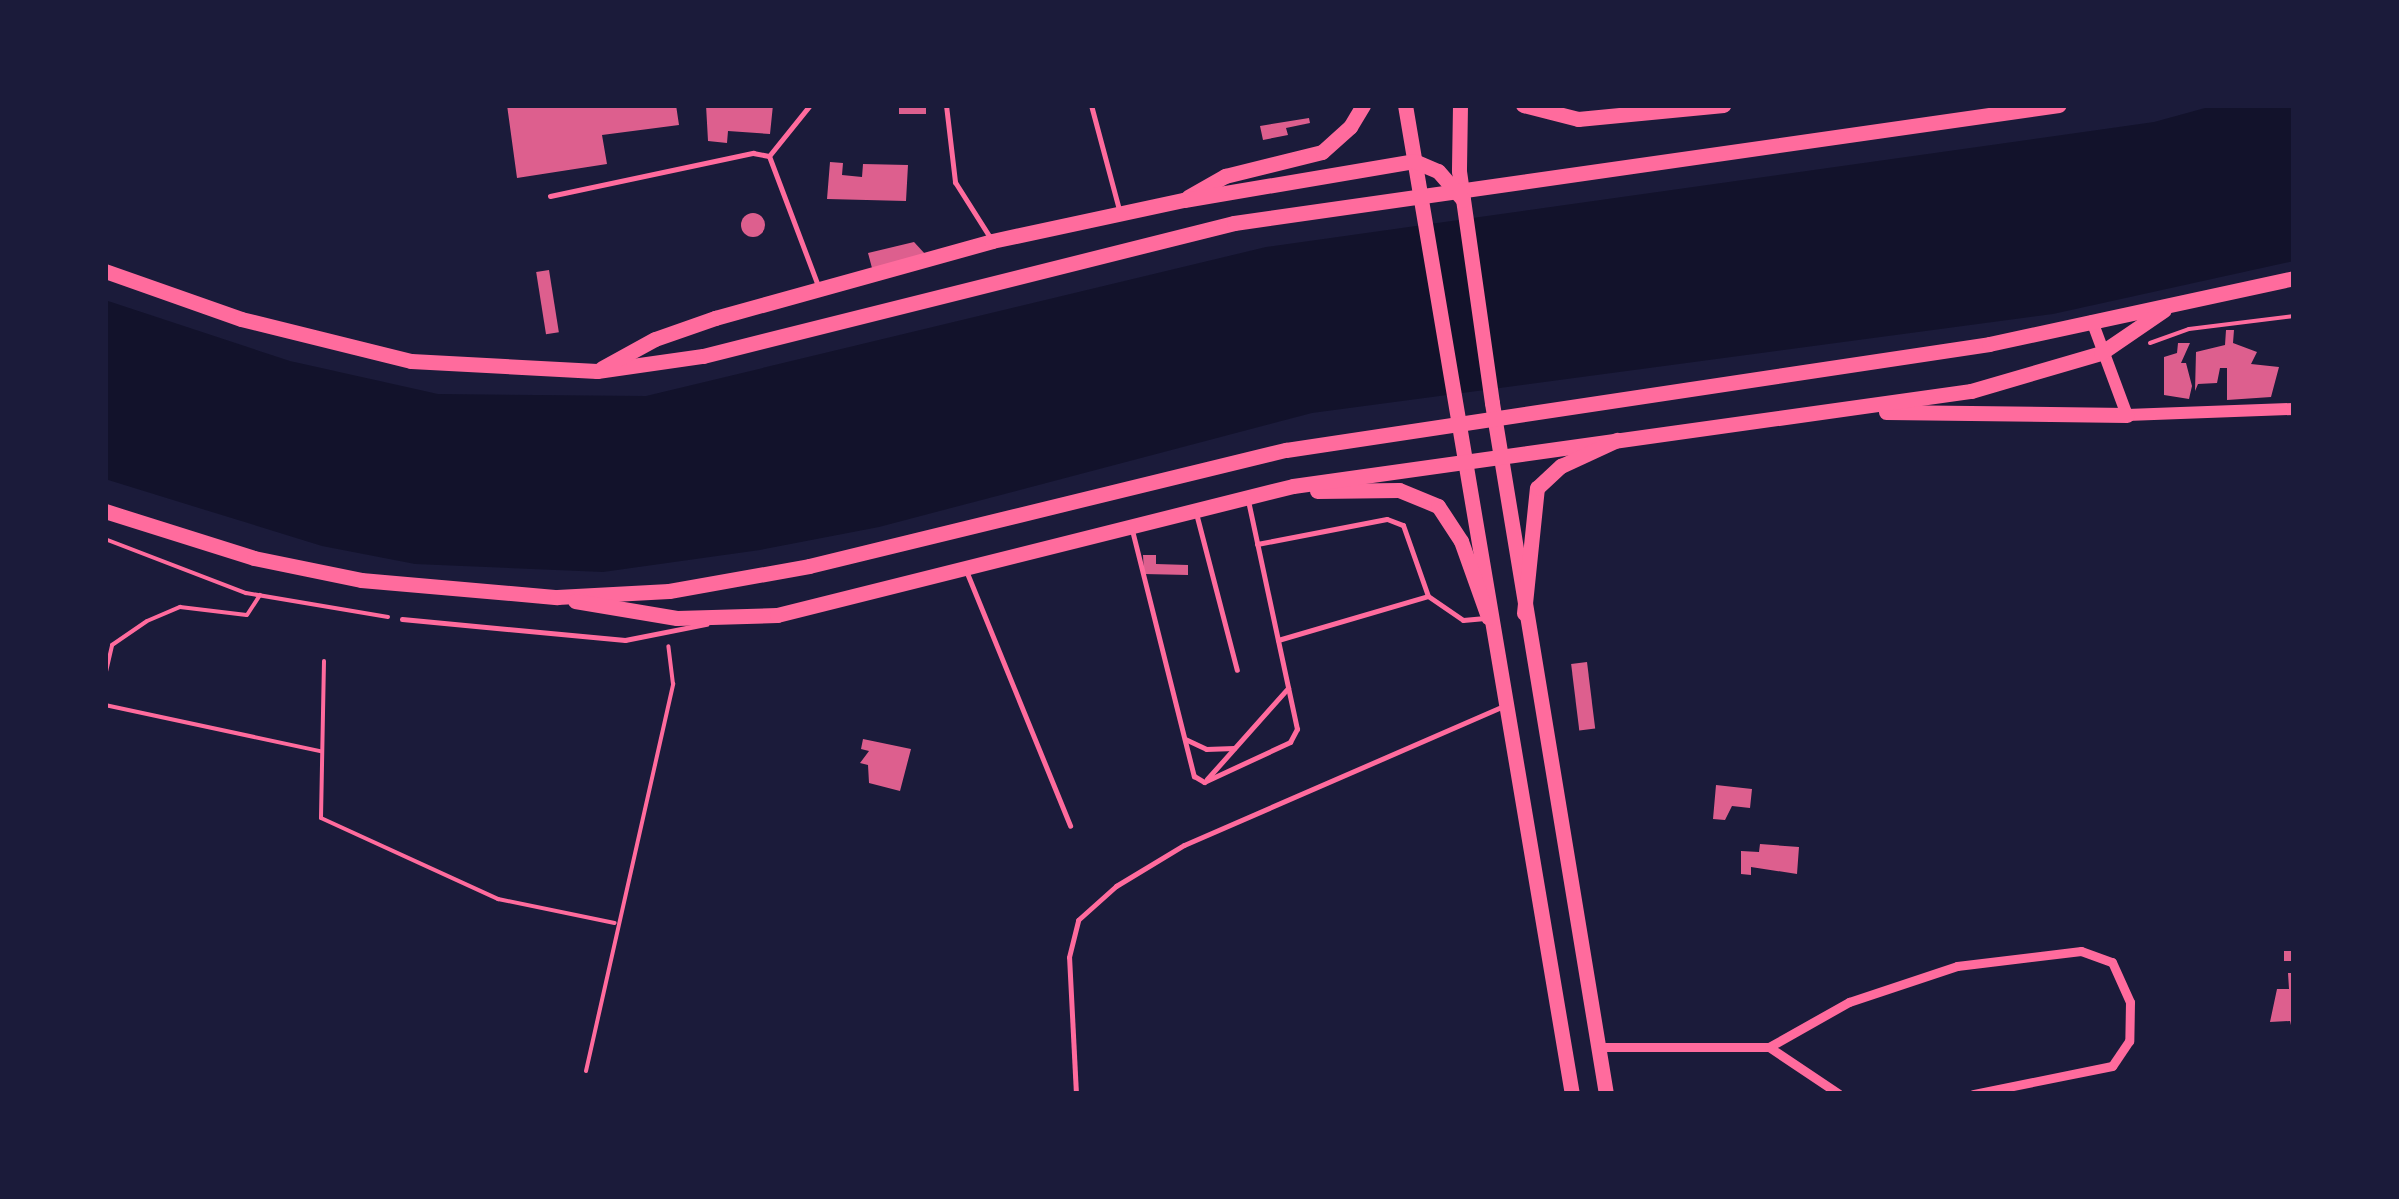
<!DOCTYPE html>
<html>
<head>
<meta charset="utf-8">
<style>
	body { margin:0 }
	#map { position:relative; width:2399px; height:1199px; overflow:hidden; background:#1b1b3a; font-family:"Source Sans 3",sans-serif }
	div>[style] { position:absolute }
	.water>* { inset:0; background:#12122b }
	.building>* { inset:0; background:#dd5f8e; transform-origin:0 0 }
	.round { border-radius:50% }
	.path>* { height:4px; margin:-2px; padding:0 2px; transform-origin:2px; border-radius:2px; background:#ff6b9d }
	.service>* { height:5px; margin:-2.5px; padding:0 2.5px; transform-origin:2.5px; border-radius:2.5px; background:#ff6b9d }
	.minor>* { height:9px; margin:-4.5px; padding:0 4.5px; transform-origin:4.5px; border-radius:4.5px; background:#ff6b9d }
	.secondary>* { height:12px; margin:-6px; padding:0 6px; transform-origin:6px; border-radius:6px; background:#ff6b9d }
	.primary>* { height:15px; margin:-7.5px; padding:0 7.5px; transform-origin:7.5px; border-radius:7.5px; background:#ff6b9d }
	.trunk>* { height:15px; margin:-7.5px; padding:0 7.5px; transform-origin:7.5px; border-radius:7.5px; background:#ff6b9d }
	span { translate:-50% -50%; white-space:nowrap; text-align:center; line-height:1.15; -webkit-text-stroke:8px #1b1b3a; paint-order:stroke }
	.frame { position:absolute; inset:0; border:108px solid #1b1b3a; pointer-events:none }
</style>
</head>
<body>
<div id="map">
	<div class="water">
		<div style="clip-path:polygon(2216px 105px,2294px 105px,2294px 261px,2053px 314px,1312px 413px,879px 527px,760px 550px,603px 572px,415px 564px,322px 546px,105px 479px,105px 300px,290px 361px,438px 394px,646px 396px,1266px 247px,2154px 122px)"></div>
	</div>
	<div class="building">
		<div style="clip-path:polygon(507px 105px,676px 105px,679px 125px,602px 135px,607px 164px,517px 178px)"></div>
		<div style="clip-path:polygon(706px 105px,773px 105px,770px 134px,728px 131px,727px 143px,708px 141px)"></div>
		<div style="left:899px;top:105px;width:27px;height:9px"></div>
		<div style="clip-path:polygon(1309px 118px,1310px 123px,1286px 128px,1288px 135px,1263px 140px,1260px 126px)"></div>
		<div style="clip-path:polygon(830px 162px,843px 163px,842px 175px,862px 177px,863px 164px,908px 165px,906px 201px,827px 199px)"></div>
		<div class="round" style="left:741px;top:213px;width:24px;height:24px"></div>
		<div style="clip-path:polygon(914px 242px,926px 255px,872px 268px,868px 253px)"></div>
		<div style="left:549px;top:270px;width:63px;height:13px;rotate:81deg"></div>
		<div style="clip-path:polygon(2226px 330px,2234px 330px,2233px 343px,2257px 352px,2251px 364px,2279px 367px,2271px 397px,2227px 400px,2227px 368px,2220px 368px,2217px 383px,2198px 384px,2195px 391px,2196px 352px,2225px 345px)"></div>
		<div style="clip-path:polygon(2178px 343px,2190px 343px,2181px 363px,2186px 363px,2192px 386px,2189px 399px,2164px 395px,2164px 357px,2177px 353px)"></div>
		<div style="clip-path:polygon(1143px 555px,1156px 555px,1156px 564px,1188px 565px,1188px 575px,1144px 574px)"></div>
		<div style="left:1587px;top:662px;width:67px;height:16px;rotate:83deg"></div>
		<div style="clip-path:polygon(863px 739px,911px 749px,900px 791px,869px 783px,868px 765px,860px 763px,869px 751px,861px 749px)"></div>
		<div style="clip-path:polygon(1716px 785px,1752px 789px,1750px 808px,1732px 806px,1725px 820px,1713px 819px)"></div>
		<div style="clip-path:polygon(1760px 844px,1799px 847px,1797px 874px,1751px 867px,1751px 875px,1741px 874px,1741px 851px,1759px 852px)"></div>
		<div style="left:2284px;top:951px;width:10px;height:10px"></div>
		<div style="clip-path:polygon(2288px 973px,2294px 973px,2294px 1038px,2290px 1021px,2270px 1022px,2277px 989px,2289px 989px)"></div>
	</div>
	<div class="path">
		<div style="left:2150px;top:343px;width:41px;rotate:-19.7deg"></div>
		<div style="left:2189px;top:329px;width:106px;rotate:-7.1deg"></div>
		<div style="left:105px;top:539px;width:151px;rotate:21deg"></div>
		<div style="left:246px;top:593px;width:144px;rotate:9.6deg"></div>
		<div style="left:324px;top:661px;width:157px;rotate:91.1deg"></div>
		<div style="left:321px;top:818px;width:195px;rotate:24.6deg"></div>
		<div style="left:498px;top:899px;width:119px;rotate:11.6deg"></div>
		<div style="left:105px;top:676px;width:32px;rotate:-77deg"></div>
		<div style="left:112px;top:645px;width:42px;rotate:-34.4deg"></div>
		<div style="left:147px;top:621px;width:36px;rotate:-23deg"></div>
		<div style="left:180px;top:607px;width:67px;rotate:6.8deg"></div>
		<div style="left:247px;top:615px;width:24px;rotate:-57deg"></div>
		<div style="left:105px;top:705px;width:220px;rotate:12.1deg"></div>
		<div style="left:586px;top:1071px;width:397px;rotate:-77.3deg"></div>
		<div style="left:673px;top:684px;width:38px;rotate:-97deg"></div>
	</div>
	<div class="service">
		<div style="left:946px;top:105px;width:78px;rotate:83.3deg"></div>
		<div style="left:955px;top:182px;width:67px;rotate:57.7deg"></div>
		<div style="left:1091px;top:105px;width:112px;rotate:75deg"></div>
		<div style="left:769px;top:156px;width:65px;rotate:-51.2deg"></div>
		<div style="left:550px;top:196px;width:208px;rotate:-12deg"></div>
		<div style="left:753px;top:153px;width:16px;rotate:11deg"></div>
		<div style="left:769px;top:156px;width:139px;rotate:69.3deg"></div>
		<div style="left:1196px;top:513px;width:162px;rotate:75.4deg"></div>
		<div style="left:1132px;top:530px;width:254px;rotate:75.9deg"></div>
		<div style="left:1194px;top:776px;width:12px;rotate:31deg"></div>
		<div style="left:1204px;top:782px;width:95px;rotate:-24.9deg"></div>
		<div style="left:1290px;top:742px;width:15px;rotate:-62deg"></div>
		<div style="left:1297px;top:729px;width:234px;rotate:-102.1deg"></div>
		<div style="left:1257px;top:544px;width:132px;rotate:-10.9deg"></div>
		<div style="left:1387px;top:519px;width:17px;rotate:21deg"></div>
		<div style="left:1403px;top:525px;width:75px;rotate:70.6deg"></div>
		<div style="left:967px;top:573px;width:273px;rotate:67.8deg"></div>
		<div style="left:402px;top:619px;width:224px;rotate:5.4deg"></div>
		<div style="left:625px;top:640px;width:83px;rotate:-11.2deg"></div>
		<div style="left:1278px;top:640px;width:156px;rotate:-16.3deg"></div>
		<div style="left:1428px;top:596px;width:42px;rotate:34.4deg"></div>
		<div style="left:1463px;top:620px;width:22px;rotate:-5deg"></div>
		<div style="left:1185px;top:739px;width:23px;rotate:25deg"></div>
		<div style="left:1206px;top:749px;width:28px;rotate:-2deg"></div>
		<div style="left:1207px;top:779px;width:122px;rotate:-48.3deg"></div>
		<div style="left:1076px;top:1094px;width:137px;rotate:-92.9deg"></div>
		<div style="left:1069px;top:957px;width:38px;rotate:-76deg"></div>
		<div style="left:1078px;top:920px;width:51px;rotate:-41.8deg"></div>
		<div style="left:1116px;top:886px;width:79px;rotate:-31.1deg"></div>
		<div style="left:1184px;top:845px;width:346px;rotate:-23.5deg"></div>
	</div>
	<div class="minor">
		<div style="left:1599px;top:1047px;width:170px"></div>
		<div style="left:1769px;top:1047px;width:92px;rotate:-29.4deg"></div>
		<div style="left:1849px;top:1002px;width:114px;rotate:-18.4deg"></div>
		<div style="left:1957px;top:966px;width:125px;rotate:-6.9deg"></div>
		<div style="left:2081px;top:951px;width:33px;rotate:20deg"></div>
		<div style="left:2112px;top:962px;width:44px;rotate:65.8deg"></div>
		<div style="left:2130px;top:1002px;width:39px;rotate:91deg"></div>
		<div style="left:2129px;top:1041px;width:30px;rotate:124deg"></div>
		<div style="left:2112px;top:1066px;width:142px;rotate:168.6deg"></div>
		<div style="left:1769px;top:1047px;width:84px;rotate:33.9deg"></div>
	</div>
	<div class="secondary">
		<div style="left:2092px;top:321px;width:100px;rotate:69.6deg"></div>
		<div style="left:2127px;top:415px;width:167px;rotate:-2.1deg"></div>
	</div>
	<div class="primary">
		<div style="left:1405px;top:105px;width:1003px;rotate:80.42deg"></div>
		<div style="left:1460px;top:105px;width:66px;rotate:90.9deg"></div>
		<div style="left:1459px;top:171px;width:234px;rotate:81.9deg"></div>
		<div style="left:1492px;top:403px;width:700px;rotate:80.63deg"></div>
	</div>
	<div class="trunk">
		<div style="left:1523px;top:105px;width:57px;rotate:14.3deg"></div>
		<div style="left:1578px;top:119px;width:146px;rotate:-5.5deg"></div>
		<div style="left:1188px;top:197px;width:43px;rotate:-29.6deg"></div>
		<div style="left:1225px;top:176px;width:100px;rotate:-13.9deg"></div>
		<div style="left:1322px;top:152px;width:38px;rotate:-42deg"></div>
		<div style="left:1350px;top:127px;width:26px;rotate:-59deg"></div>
		<div style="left:105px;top:271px;width:144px;rotate:19.4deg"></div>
		<div style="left:241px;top:319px;width:175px;rotate:13.9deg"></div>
		<div style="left:411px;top:361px;width:186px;rotate:3.1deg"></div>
		<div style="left:597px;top:371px;width:107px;rotate:-8.1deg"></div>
		<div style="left:703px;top:356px;width:547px;rotate:-14.06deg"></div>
		<div style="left:1234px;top:223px;width:833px;rotate:-8.14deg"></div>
		<div style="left:602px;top:368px;width:60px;rotate:-28.7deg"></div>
		<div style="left:655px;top:339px;width:64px;rotate:-19.3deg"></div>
		<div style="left:715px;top:318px;width:288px;rotate:-15.5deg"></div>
		<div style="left:992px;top:241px;width:196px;rotate:-12.1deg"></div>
		<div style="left:1184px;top:200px;width:233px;rotate:-9.6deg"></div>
		<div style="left:1414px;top:161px;width:26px;rotate:23deg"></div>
		<div style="left:1438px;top:171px;width:38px;rotate:49deg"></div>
		<div style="left:1886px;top:412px;width:241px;rotate:0.7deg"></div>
		<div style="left:1317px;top:491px;width:82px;rotate:-0.7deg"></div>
		<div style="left:1399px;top:490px;width:42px;rotate:22.3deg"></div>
		<div style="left:1438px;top:506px;width:42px;rotate:56.7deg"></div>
		<div style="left:1461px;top:541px;width:81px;rotate:70.4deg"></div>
		<div style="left:105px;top:511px;width:156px;rotate:17.5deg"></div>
		<div style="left:254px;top:558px;width:109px;rotate:11.6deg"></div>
		<div style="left:361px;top:580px;width:197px;rotate:5deg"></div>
		<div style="left:557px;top:597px;width:112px;rotate:-3.1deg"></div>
		<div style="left:669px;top:591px;width:142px;rotate:-10.1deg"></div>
		<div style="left:809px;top:566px;width:491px;rotate:-13.7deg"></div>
		<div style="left:1286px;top:450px;width:711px;rotate:-8.57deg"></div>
		<div style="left:1989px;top:344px;width:312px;rotate:-12.2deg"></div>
		<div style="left:575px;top:601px;width:103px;rotate:9.5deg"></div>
		<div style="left:677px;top:618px;width:100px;rotate:-1.7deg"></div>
		<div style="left:777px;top:615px;width:532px;rotate:-14.04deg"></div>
		<div style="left:1293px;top:486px;width:685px;rotate:-7.98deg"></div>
		<div style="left:1971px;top:391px;width:135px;rotate:-16.3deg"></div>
		<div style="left:2101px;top:353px;width:76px;rotate:-34.3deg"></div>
		<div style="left:1524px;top:613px;width:126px;rotate:-84.1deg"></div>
		<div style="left:1537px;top:488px;width:33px;rotate:-43deg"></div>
		<div style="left:1561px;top:466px;width:62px;rotate:-24.9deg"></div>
	</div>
	<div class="frame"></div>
</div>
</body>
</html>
